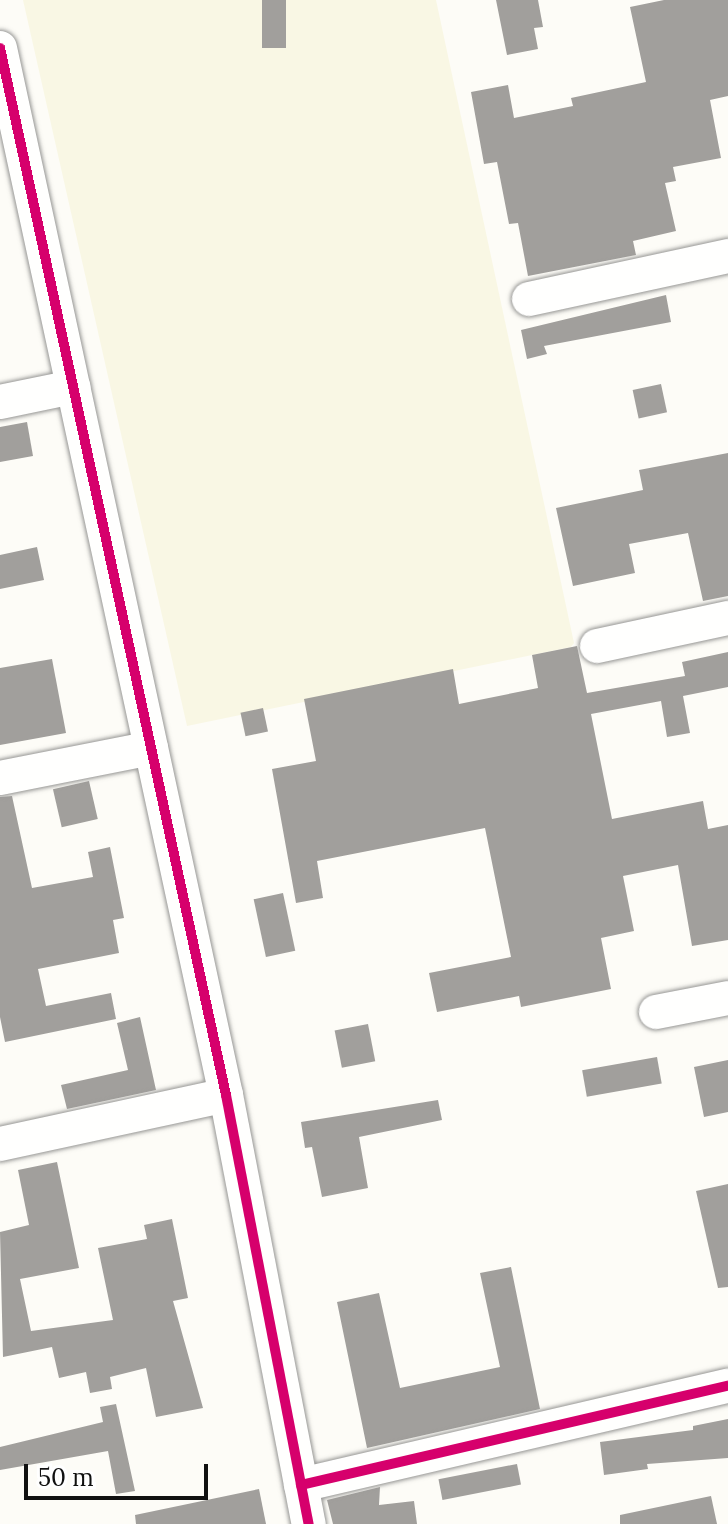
<!DOCTYPE html>
<html>
<head>
<meta charset="utf-8">
<style>
	body { margin:0 }
	#map { position:relative; width:728px; height:1524px; overflow:hidden; background:#fdfcf7; font-family:Lora,serif }
	div>[style] { position:absolute }
	.farmland>* { inset:0; background:#f9f7e4 }
	.building>* { inset:0; background:#a19f9c; transform-origin:0 0 }
	.roads { filter:drop-shadow(0 0 2px #979795) drop-shadow(0 0 2px #979795) }
	.minor>* { height:34px; margin:-17px; padding:0 17px; transform-origin:17px; border-radius:17px; background:#fffffe }
	.cycleway>* { height:10px; margin:-5px; padding:0 5px; transform-origin:5px; border-radius:5px; background:#d6006c }
	span { translate:-50% -50%; white-space:nowrap; text-align:center; line-height:1.15; -webkit-text-stroke:8px #fff; paint-order:stroke }
	.scale { position:absolute; left:24px; top:1464px; width:184px; height:36px; box-sizing:border-box; border:4px solid #111; border-top:0; padding-left:10px; font-size:24px; line-height:28px; white-space:nowrap; color:#111; -webkit-text-stroke:6px #fff; paint-order:stroke }
</style>
</head>
<body>
<div id="map">
	<div class="farmland">
		<div style="clip-path:polygon(23px 0,436px 0,574px 643px,571px 647px,187px 726px)"></div>
	</div>
	<div class="building">
		<div style="left:262px;top:0;width:24px;height:48px"></div>
		<div style="clip-path:polygon(496px 0,538px 0,543px 27px,534px 28px,538px 49px,507px 55px)"></div>
		<div style="clip-path:polygon(664px 0,728px 0,728px 96px,710px 100px,721px 158px,673px 167px,676px 181px,665px 183px,676px 231px,633px 241px,636px 255px,528px 276px,518px 223px,509px 224px,497px 162px,484px 164px,471px 92px,508px 85px,514px 118px,573px 106px,571px 98px,646px 82px,630px 7px)"></div>
		<div style="clip-path:polygon(666px 295px,671px 322px,544px 346px,547px 354px,527px 359px,521px 330px)"></div>
		<div style="left:661px;top:384px;width:29px;height:29px;rotate:78deg"></div>
		<div style="clip-path:polygon(27px 422px,33px 456px,0 462px,0 427px)"></div>
		<div style="clip-path:polygon(728px 453px,728px 596px,703px 601px,688px 533px,629px 544px,635px 573px,573px 586px,556px 508px,643px 490px,639px 470px)"></div>
		<div style="clip-path:polygon(37px 547px,44px 580px,0 589px,0 555px)"></div>
		<div style="clip-path:polygon(577px 646px,587px 693px,685px 676px,682px 662px,728px 652px,728px 687px,683px 696px,690px 733px,667px 737px,661px 701px,591px 714px,612px 819px,703px 801px,708px 829px,728px 825px,728px 940px,692px 946px,678px 865px,623px 876px,634px 931px,601px 938px,611px 989px,521px 1007px,519px 996px,437px 1012px,429px 973px,511px 957px,485px 828px,317px 861px,323px 898px,296px 903px,272px 769px,316px 761px,304px 699px,453px 669px,459px 704px,538px 688px,532px 655px)"></div>
		<div style="clip-path:polygon(52px 659px,66px 733px,0 745px,0 668px)"></div>
		<div style="left:263px;top:708px;width:24px;height:23px;rotate:78deg"></div>
		<div style="left:89px;top:781px;width:39px;height:37px;rotate:77deg"></div>
		<div style="clip-path:polygon(12px 796px,32px 888px,93px 877px,88px 852px,110px 847px,124px 918px,113px 920px,119px 953px,38px 969px,46px 1006px,111px 993px,116px 1019px,5px 1042px,0 1017px,0 797px)"></div>
		<div style="left:283px;top:893px;width:59px;height:30px;rotate:78deg"></div>
		<div style="clip-path:polygon(140px 1017px,156px 1090px,67px 1109px,61px 1085px,128px 1070px,117px 1023px)"></div>
		<div style="left:368px;top:1024px;width:38px;height:34px;rotate:79deg"></div>
		<div style="left:657px;top:1057px;width:27px;height:76px;rotate:80deg"></div>
		<div style="clip-path:polygon(728px 1060px,728px 1112px,704px 1117px,694px 1067px)"></div>
		<div style="clip-path:polygon(438px 1100px,442px 1120px,359px 1137px,368px 1188px,322px 1197px,312px 1147px,305px 1148px,301px 1122px)"></div>
		<div style="clip-path:polygon(57px 1162px,79px 1268px,20px 1279px,31px 1331px,113px 1320px,98px 1248px,147px 1239px,144px 1225px,172px 1219px,188px 1298px,173px 1301px,203px 1408px,156px 1417px,146px 1368px,110px 1377px,112px 1389px,90px 1393px,86px 1372px,59px 1378px,52px 1347px,3px 1357px,0 1232px,29px 1225px,18px 1170px)"></div>
		<div style="clip-path:polygon(728px 1184px,728px 1287px,718px 1288px,696px 1191px)"></div>
		<div style="clip-path:polygon(511px 1267px,540px 1409px,367px 1448px,337px 1302px,379px 1293px,400px 1388px,500px 1367px,480px 1273px)"></div>
		<div style="clip-path:polygon(116px 1404px,135px 1491px,116px 1494px,108px 1451px,0 1470px,0 1447px,103px 1422px,100px 1407px)"></div>
		<div style="clip-path:polygon(728px 1419px,728px 1458px,647px 1464px,648px 1469px,604px 1475px,600px 1442px,693px 1430px,693px 1426px)"></div>
		<div style="left:517px;top:1464px;width:21px;height:80px;rotate:79deg"></div>
		<div style="clip-path:polygon(380px 1487px,379px 1505px,414px 1501px,417px 1524px,333px 1524px,327px 1500px)"></div>
		<div style="clip-path:polygon(259px 1489px,266px 1524px,136px 1524px,135px 1515px)"></div>
		<div style="clip-path:polygon(711px 1496px,717px 1524px,620px 1524px,620px 1515px)"></div>
	</div>
	<div class="roads">
		<div class="minor">
			<div style="left:0;top:48px;width:1071px;rotate:77.82deg"></div>
			<div style="left:226px;top:1095px;width:437px;rotate:79.1deg"></div>
			<div style="left:529px;top:299px;width:204px;rotate:-12.2deg"></div>
			<div style="left:0;top:402px;width:75px;rotate:-11.6deg"></div>
			<div style="left:597px;top:646px;width:134px;rotate:-12.1deg"></div>
			<div style="left:0;top:778px;width:154px;rotate:-11.2deg"></div>
			<div style="left:656px;top:1012px;width:73px;rotate:-11deg"></div>
			<div style="left:0;top:1144px;width:231px;rotate:-12.2deg"></div>
			<div style="left:301px;top:1485px;width:438px;rotate:-13.1deg"></div>
		</div>
	</div>
	<div class="cycleway">
		<div style="left:0;top:48px;width:1071px;rotate:77.82deg"></div>
		<div style="left:226px;top:1095px;width:437px;rotate:79.1deg"></div>
		<div style="left:301px;top:1485px;width:438px;rotate:-13.1deg"></div>
	</div>
	<div class="scale">50 m</div>
</div>
</body>
</html>
